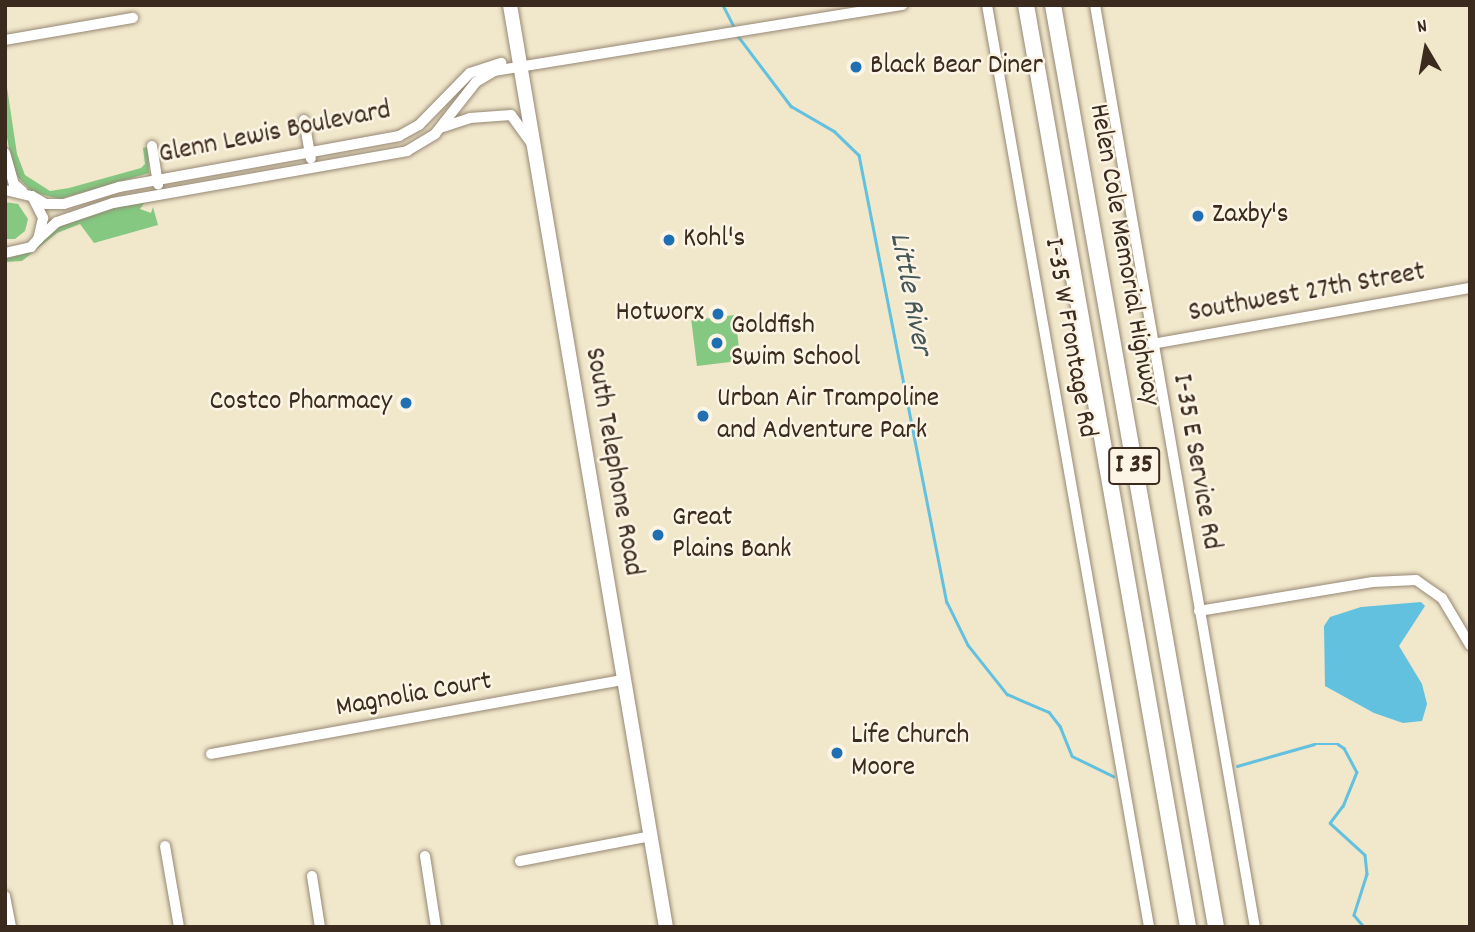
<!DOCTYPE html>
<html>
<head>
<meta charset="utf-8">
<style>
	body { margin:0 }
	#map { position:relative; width:1475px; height:932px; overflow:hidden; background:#f1e7cb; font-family:Dekko,sans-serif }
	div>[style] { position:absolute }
	.green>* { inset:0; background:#84c881; transform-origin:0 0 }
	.water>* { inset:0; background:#61c1df }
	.stream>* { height:2.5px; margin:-1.25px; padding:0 1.25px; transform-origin:1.25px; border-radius:1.25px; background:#61c1df }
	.roads { filter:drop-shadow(0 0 2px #968874) drop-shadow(0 0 2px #968874) }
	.minor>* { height:10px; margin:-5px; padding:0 5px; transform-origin:5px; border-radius:5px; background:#fff }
	.major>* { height:14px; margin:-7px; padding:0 7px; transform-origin:7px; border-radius:7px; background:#fff }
	.highway>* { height:16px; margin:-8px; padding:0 8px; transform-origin:8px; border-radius:8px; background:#fff }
	.dots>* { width:19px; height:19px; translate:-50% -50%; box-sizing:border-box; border:4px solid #fcf5e5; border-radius:50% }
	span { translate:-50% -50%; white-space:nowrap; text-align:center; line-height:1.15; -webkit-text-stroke:5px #fcf5e5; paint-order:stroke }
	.shield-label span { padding:2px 5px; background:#fcf5e5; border:2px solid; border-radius:5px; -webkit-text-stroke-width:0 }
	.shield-label { font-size:26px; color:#3b2a1e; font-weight:700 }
	.poi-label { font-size:28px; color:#3b2a1e }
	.left { translate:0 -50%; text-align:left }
	.right { translate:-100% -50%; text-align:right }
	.street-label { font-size:28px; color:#3b2a1e }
	.water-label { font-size:30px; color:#465758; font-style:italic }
	.frame { position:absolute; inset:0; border:7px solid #3b2a1e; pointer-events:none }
	.north { position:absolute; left:1391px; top:14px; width:70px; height:70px; -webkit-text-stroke:5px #fcf5e5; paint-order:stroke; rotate:350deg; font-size:19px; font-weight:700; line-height:28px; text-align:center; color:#3b2a1e }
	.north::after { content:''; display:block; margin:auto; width:24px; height:32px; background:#3b2a1e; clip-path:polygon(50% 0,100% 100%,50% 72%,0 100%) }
</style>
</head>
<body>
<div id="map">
	<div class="green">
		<div style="clip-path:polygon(5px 74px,17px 154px,25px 175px,50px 191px,69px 188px,141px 168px,145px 164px,143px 148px,148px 147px,149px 173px,60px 199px,32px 192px,14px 173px,5px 128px)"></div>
		<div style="clip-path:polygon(5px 202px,18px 204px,28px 219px,25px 231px,15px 239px,5px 239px)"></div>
		<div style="clip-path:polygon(145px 202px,140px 209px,151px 213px,153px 207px,158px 225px,94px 243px,80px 224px,57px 233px,22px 261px,5px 262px,5px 256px,26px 253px,47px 231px,107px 209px)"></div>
		<div style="left:735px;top:315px;width:46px;height:44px;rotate:83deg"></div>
	</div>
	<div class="water">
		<div style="clip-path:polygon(1421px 602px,1425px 606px,1399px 646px,1422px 684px,1427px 704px,1422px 721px,1403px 723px,1374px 713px,1325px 686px,1324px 626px,1330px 617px,1361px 607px)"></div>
	</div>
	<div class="stream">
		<div style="left:723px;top:5px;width:25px;rotate:63deg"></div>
		<div style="left:738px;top:36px;width:88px;rotate:52.9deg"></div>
		<div style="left:791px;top:106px;width:50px;rotate:30.2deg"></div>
		<div style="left:834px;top:131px;width:35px;rotate:44deg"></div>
		<div style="left:859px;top:155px;width:456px;rotate:78.9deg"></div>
		<div style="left:947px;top:602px;width:48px;rotate:64deg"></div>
		<div style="left:968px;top:645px;width:63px;rotate:51.5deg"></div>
		<div style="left:1007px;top:694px;width:46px;rotate:23.2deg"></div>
		<div style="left:1049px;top:712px;width:18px;rotate:52deg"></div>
		<div style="left:1060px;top:726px;width:32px;rotate:68deg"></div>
		<div style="left:1072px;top:756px;width:46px;rotate:26deg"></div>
		<div style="left:1237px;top:766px;width:80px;rotate:-15.9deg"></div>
		<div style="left:1314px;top:744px;width:24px"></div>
		<div style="left:1338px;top:744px;width:7px;rotate:34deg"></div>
		<div style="left:1344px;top:748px;width:27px;rotate:62deg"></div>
		<div style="left:1357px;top:772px;width:37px;rotate:112deg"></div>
		<div style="left:1343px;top:806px;width:21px;rotate:127deg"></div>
		<div style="left:1330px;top:823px;width:47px;rotate:42.4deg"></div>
		<div style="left:1365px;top:855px;width:19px;rotate:84deg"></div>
		<div style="left:1367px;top:874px;width:43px;rotate:107.6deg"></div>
		<div style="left:1354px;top:915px;width:16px;rotate:50deg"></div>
	</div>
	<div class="roads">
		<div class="minor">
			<div style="left:987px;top:5px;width:936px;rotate:80.03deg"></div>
			<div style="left:1095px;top:5px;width:936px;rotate:80.16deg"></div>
			<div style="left:5px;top:40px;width:130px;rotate:-9.8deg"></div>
			<div style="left:304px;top:120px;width:39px;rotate:80deg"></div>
			<div style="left:443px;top:127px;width:28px;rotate:-18deg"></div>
			<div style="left:470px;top:118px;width:41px;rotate:-4.2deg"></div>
			<div style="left:511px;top:115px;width:34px;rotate:54deg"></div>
			<div style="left:152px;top:146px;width:39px;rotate:81deg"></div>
			<div style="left:5px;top:153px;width:32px;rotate:74deg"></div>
			<div style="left:14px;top:184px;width:11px;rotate:41deg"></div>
			<div style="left:5px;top:190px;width:28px;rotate:13deg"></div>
			<div style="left:32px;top:196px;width:25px;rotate:63deg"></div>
			<div style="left:43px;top:218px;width:22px;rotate:103deg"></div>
			<div style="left:38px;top:239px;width:11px;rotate:131deg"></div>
			<div style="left:31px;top:247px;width:27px;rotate:167deg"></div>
			<div style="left:32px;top:196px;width:16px;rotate:30deg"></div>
			<div style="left:46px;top:204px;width:18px"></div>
			<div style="left:64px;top:204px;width:58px;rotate:-17.2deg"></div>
			<div style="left:119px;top:187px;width:285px;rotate:-10.3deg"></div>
			<div style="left:399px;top:136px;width:23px;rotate:-29deg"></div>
			<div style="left:419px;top:125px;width:73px;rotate:-45.6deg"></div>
			<div style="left:470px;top:73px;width:33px;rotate:-18deg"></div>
			<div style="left:38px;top:239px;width:25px;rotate:-42deg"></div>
			<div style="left:57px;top:222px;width:59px;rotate:-18.7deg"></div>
			<div style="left:113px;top:203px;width:299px;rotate:-10deg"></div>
			<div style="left:407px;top:151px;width:33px;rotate:-31deg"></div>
			<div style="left:435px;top:134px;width:66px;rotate:-51.7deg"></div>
			<div style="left:476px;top:82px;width:21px;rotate:-31deg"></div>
			<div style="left:494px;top:71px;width:414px;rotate:-9.2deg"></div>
			<div style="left:1152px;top:344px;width:323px;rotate:-10deg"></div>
			<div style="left:1199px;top:611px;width:176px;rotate:-9.5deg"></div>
			<div style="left:1373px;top:582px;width:43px;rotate:-2.7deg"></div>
			<div style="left:1416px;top:580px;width:32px;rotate:35deg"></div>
			<div style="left:1442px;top:598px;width:55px;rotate:59.2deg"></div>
			<div style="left:211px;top:754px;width:420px;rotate:-10.2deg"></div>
			<div style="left:165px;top:846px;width:82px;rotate:80.2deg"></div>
			<div style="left:425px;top:856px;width:72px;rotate:81.2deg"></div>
			<div style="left:520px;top:861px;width:133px;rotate:-10.8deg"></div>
			<div style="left:312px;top:876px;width:52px;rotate:81.1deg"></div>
			<div style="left:5px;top:896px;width:32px;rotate:79deg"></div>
		</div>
		<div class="major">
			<div style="left:510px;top:5px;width:935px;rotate:80.4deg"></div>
		</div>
		<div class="highway">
			<div style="left:1026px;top:5px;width:936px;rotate:80.03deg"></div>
			<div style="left:1053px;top:5px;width:936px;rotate:79.97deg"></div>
		</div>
	</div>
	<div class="dots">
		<div style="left:856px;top:67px;background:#1f6fb2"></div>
		<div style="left:1198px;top:216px;background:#1f6fb2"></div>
		<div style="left:669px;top:240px;background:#1f6fb2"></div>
		<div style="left:718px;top:314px;background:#1f6fb2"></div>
		<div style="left:717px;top:343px;background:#1f6fb2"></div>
		<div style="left:406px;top:403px;background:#1f6fb2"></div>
		<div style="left:703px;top:416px;background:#1f6fb2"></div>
		<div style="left:658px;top:535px;background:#1f6fb2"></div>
		<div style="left:837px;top:753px;background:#1f6fb2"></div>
	</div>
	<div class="shield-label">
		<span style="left:1134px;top:466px">I 35</span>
	</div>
	<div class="poi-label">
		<span class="left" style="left:870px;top:67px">Black Bear Diner</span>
		<span class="left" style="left:1212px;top:216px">Zaxby's</span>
		<span class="left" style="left:683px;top:240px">Kohl's</span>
		<span class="right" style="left:704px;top:314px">Hotworx</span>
		<span class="left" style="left:731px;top:343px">Goldfish<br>Swim School</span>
		<span class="left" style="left:717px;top:416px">Urban Air Trampoline<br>and Adventure Park</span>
		<span class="right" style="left:392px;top:403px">Costco Pharmacy</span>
		<span class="left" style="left:672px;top:535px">Great<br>Plains Bank</span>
		<span class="left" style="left:851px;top:753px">Life Church<br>Moore</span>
	</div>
	<div class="street-label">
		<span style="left:275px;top:134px;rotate:-11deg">Glenn Lewis Boulevard</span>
		<span style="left:1123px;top:255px;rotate:80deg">Helen Cole Memorial Highway</span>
		<span style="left:1307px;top:294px;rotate:-10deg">Southwest 27th Street</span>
		<span style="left:1069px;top:338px;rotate:80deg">I-35 W Frontage Rd</span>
		<span style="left:612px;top:462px;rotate:80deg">South Telephone Road</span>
		<span style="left:1195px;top:462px;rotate:80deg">I-35 E Service Rd</span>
		<span style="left:414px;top:696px;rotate:-10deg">Magnolia Court</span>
	</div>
	<div class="water-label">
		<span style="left:908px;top:294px;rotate:79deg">Little River</span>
	</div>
	<div class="frame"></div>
	<div class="north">N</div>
</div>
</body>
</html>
